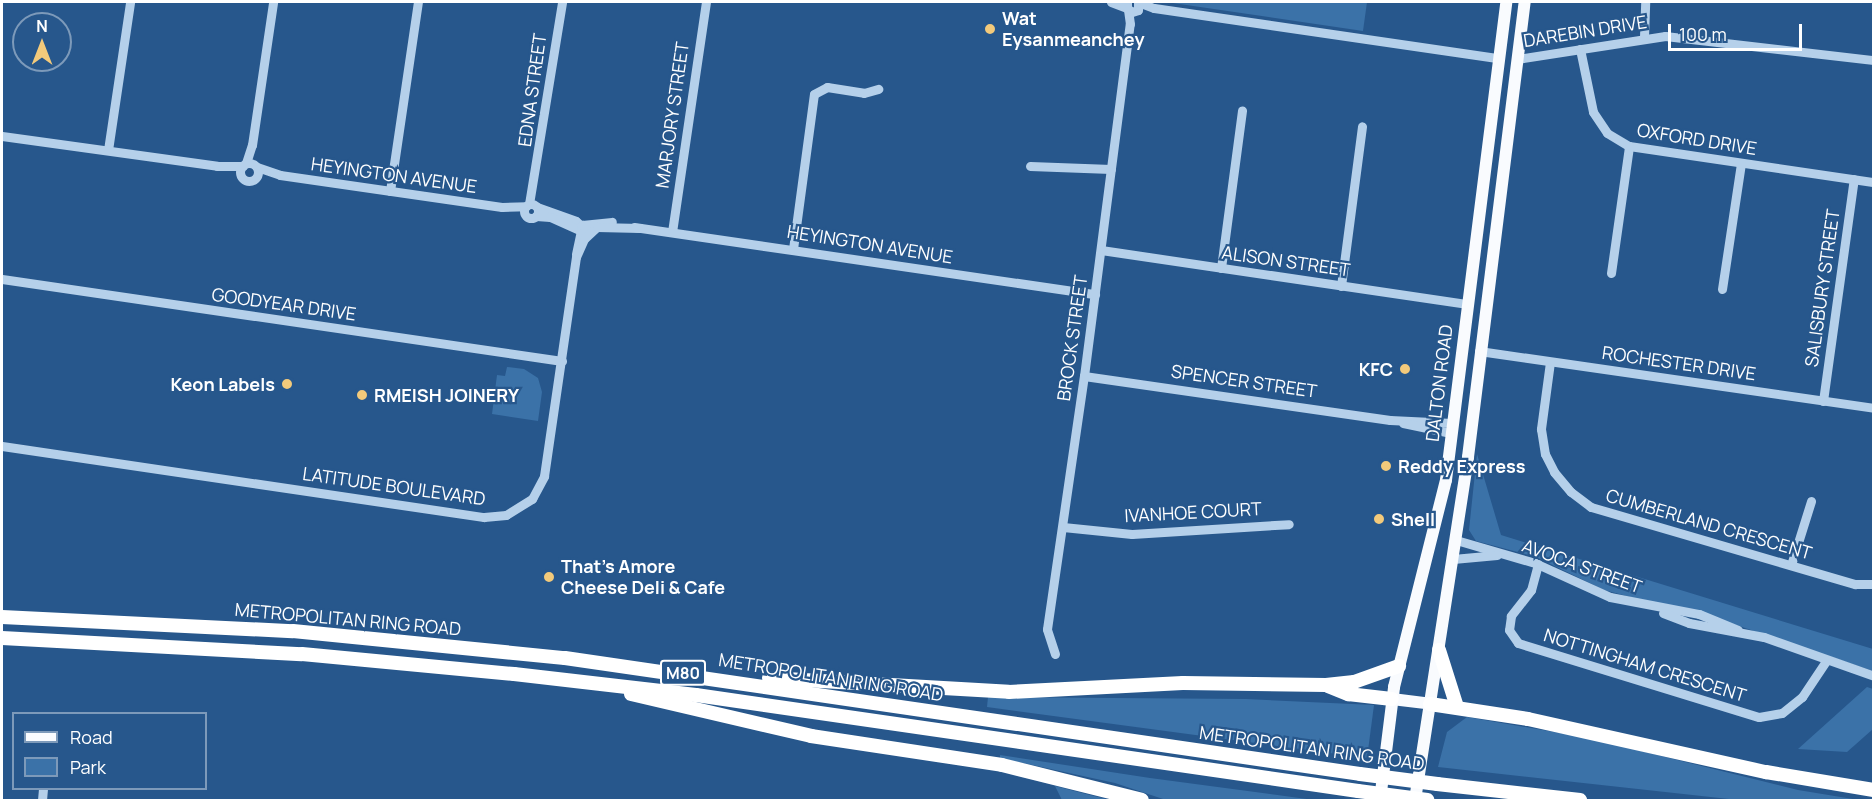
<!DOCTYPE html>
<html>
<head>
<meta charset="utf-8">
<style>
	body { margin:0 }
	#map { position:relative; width:1875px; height:802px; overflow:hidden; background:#27578c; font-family:Manrope,sans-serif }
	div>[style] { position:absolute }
	.green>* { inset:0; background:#3b72a8 }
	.minor>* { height:9px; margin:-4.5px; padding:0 4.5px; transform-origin:4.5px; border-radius:4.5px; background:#b5d0ea }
	.minor>.ring { margin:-4.5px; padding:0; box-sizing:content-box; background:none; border:9px solid #b5d0ea; border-radius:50% }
	.major>* { height:12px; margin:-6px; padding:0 6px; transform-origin:6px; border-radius:6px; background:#f9fbfe }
	.highway>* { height:14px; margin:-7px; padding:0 7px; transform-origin:7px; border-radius:7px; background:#fff }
	.highway-bridge>* { height:14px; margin:-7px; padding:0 7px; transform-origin:7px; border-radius:7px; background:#fff }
	.dots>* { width:16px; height:16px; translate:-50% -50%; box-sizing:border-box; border:3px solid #27578c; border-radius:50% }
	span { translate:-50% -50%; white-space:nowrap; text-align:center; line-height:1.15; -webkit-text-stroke:4.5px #27578c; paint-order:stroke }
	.shield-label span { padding:2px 4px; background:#27578c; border:2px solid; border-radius:4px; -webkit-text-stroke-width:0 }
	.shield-label { font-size:16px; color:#fff; font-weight:700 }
	.poi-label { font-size:18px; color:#fff; font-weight:700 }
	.left { translate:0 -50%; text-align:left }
	.right { translate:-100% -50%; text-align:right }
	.street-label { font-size:18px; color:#fff }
	.frame { position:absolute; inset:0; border:3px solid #fff; pointer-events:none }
	.legend { position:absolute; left:12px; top:712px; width:195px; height:78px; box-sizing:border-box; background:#27578c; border:2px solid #7d9aba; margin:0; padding:8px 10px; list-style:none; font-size:18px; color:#fff }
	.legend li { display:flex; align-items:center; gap:12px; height:30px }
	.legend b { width:30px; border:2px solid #7d9aba }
	.north { position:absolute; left:12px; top:12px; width:60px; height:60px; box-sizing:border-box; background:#27578c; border:2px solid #7d9aba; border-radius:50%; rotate:0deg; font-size:16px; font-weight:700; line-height:24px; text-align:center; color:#fff }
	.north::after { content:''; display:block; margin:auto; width:21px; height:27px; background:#f3ca7b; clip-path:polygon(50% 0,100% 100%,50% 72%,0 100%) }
	.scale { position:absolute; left:1668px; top:24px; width:134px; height:27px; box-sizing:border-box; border:3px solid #fff; border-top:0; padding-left:8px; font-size:18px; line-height:21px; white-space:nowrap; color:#fff; -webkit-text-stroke:4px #27578c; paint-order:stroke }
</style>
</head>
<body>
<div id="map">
	<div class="green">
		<div style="clip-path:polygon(1166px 2px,1367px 2px,1363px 31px)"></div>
		<div style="clip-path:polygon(507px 367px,524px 369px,538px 378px,542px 392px,538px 421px,492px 414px,497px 375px,505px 376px)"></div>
		<div style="clip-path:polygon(1477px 454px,1501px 535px,1873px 649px,1873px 671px,1733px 624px,1604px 590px,1536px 557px,1476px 541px,1469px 530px)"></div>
		<div style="clip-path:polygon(1867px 687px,1873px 689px,1873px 729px,1847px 752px,1798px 749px)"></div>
		<div style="clip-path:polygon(988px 697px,1246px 699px,1374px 705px,1367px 758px,987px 707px)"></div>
		<div style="clip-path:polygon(1467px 717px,1589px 738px,1798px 790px,1859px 800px,1738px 800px,1438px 767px,1447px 732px)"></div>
		<div style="clip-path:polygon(1000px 755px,1150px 778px,1314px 800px,1166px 800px,1115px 783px,1000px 758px)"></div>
		<div style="clip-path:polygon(1055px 786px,1090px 795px,1110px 800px,1062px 800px)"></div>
	</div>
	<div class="minor">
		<div style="left:1111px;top:2px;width:17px;rotate:21deg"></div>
		<div style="left:1127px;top:2px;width:6px;rotate:90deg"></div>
		<div style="left:1127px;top:8px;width:6px;rotate:39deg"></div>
		<div style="left:1132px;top:12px;width:6px;rotate:-18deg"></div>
		<div style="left:1138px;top:10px;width:8px;rotate:-90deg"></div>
		<div style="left:1138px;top:2px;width:17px;rotate:21deg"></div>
		<div style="left:1154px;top:8px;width:348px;rotate:8.3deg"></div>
		<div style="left:1644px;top:37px;width:35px;rotate:-88deg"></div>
		<div style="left:1580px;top:49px;width:64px;rotate:78.3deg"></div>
		<div style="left:1593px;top:112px;width:25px;rotate:56deg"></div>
		<div style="left:1607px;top:133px;width:26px;rotate:31deg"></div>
		<div style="left:1629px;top:146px;width:248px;rotate:8.4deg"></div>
		<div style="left:1517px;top:59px;width:150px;rotate:-8.8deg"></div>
		<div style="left:1665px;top:36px;width:210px;rotate:6.6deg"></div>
		<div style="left:2px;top:136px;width:217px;rotate:7.9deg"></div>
		<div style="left:217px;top:166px;width:26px"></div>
		<div style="left:108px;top:150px;width:150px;rotate:-81.5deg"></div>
		<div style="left:246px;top:163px;width:19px;rotate:-72deg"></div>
		<div style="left:252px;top:145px;width:145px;rotate:-81.6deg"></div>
		<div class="ring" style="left:240px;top:163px;width:9px;height:9px"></div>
		<div style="left:1030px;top:166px;width:81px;rotate:2.1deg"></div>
		<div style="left:257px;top:167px;width:24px;rotate:19deg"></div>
		<div style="left:280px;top:175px;width:224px;rotate:8.2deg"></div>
		<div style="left:502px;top:207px;width:24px;rotate:-2deg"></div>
		<div style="left:390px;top:191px;width:191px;rotate:-81.6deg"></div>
		<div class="ring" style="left:524px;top:204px;width:5px;height:5px"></div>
		<div style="left:529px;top:204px;width:205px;rotate:-80.7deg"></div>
		<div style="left:537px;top:207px;width:41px;rotate:19.7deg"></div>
		<div style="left:576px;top:221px;width:12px;rotate:42deg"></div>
		<div style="left:536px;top:216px;width:14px;rotate:4deg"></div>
		<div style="left:550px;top:217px;width:36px;rotate:24deg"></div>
		<div style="left:634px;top:227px;width:466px;rotate:8.3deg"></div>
		<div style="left:672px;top:232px;width:232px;rotate:-81.6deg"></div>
		<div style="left:793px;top:249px;width:156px;rotate:-82.3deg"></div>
		<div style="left:814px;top:94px;width:15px;rotate:-28deg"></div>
		<div style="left:827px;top:87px;width:37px;rotate:9deg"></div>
		<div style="left:864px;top:93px;width:15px;rotate:-16deg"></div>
		<div style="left:1101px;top:250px;width:369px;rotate:8.4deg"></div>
		<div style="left:576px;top:254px;width:30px;rotate:-78deg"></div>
		<div style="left:582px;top:225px;width:30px;rotate:-6deg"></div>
		<div style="left:1221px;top:268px;width:159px;rotate:-82.4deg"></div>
		<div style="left:1611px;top:273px;width:128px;rotate:-81.9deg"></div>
		<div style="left:2px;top:279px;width:566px;rotate:8.33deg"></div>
		<div style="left:1341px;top:286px;width:161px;rotate:-82.5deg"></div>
		<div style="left:1722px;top:289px;width:127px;rotate:-81.4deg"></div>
		<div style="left:1479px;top:351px;width:399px;rotate:8.2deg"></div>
		<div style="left:1550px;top:362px;width:68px;rotate:97.7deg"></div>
		<div style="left:1541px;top:429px;width:25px;rotate:81deg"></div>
		<div style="left:1545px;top:454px;width:20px;rotate:63deg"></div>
		<div style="left:1554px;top:472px;width:26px;rotate:50deg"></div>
		<div style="left:1571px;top:492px;width:25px;rotate:37deg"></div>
		<div style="left:1591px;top:507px;width:275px;rotate:16.3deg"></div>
		<div style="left:1855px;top:584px;width:19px"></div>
		<div style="left:1084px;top:376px;width:309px;rotate:8.2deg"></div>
		<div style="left:1390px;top:420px;width:62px;rotate:2.8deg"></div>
		<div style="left:1823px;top:401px;width:224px;rotate:-82.1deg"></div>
		<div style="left:1403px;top:423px;width:49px;rotate:11.8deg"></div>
		<div style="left:2px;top:446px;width:487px;rotate:8.4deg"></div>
		<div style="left:484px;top:517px;width:22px;rotate:-5deg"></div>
		<div style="left:506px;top:515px;width:31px;rotate:-32deg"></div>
		<div style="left:532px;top:499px;width:26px;rotate:-62deg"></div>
		<div style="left:544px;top:476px;width:221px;rotate:-81.7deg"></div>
		<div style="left:576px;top:257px;width:20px;rotate:-66deg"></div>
		<div style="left:584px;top:239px;width:18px;rotate:-43deg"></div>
		<div style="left:597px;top:227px;width:43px;rotate:1.3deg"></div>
		<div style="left:1063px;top:527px;width:69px;rotate:5.8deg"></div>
		<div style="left:1132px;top:534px;width:157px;rotate:-3.6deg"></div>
		<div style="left:1456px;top:540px;width:82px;rotate:16.2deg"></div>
		<div style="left:1535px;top:563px;width:82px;rotate:24.4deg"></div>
		<div style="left:1610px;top:597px;width:91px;rotate:10.8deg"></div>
		<div style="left:1699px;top:614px;width:42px;rotate:22.3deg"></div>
		<div style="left:1453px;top:559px;width:44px;rotate:-5.2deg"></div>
		<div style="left:1538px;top:564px;width:27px;rotate:105deg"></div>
		<div style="left:1531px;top:590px;width:33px;rotate:128deg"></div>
		<div style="left:1511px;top:616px;width:14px;rotate:98deg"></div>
		<div style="left:1509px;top:630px;width:16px;rotate:55deg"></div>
		<div style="left:1518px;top:643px;width:252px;rotate:17.1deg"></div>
		<div style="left:1759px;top:717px;width:23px;rotate:-10deg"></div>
		<div style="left:1782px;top:713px;width:26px;rotate:-39deg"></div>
		<div style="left:1802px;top:697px;width:43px;rotate:-56.3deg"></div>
		<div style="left:1791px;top:565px;width:67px;rotate:-72.6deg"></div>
		<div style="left:1663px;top:613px;width:28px;rotate:21deg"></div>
		<div style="left:1689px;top:623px;width:76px;rotate:10.6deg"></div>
		<div style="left:1764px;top:637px;width:117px;rotate:19.5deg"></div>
		<div style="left:1055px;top:654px;width:26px;rotate:-108deg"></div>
		<div style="left:1047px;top:629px;width:256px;rotate:-81.7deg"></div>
		<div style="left:1084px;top:376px;width:355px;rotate:-82.6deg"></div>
		<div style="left:1130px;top:24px;width:14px;rotate:-98deg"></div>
		<div style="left:42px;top:800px;width:12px;rotate:-85deg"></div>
	</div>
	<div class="major">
		<div style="left:1392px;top:699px;width:38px;rotate:7deg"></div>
		<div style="left:1380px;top:800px;width:114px;rotate:-82.9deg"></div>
		<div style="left:1394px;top:687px;width:213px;rotate:-75.9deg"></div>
		<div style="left:1446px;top:480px;width:482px;rotate:-82.8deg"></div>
		<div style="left:1415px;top:800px;width:347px;rotate:-81.2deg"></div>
		<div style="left:1468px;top:457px;width:459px;rotate:-82.9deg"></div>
	</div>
	<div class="highway">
		<div style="left:2px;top:617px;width:291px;rotate:2.8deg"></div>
		<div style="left:293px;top:631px;width:273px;rotate:5.7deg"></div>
		<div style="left:565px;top:658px;width:803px;rotate:8.3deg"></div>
		<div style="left:2px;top:638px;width:300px;rotate:3.1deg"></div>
		<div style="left:302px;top:654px;width:213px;rotate:5.4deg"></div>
		<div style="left:514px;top:674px;width:183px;rotate:6.6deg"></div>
		<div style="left:696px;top:695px;width:669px;rotate:8.25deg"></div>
		<div style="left:1439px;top:650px;width:60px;rotate:72.5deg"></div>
		<div style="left:769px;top:678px;width:240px;rotate:3.3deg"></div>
		<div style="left:1009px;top:692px;width:174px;rotate:-3deg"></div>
		<div style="left:1183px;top:683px;width:143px;rotate:0.8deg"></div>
		<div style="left:1326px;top:685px;width:28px;rotate:-6deg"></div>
		<div style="left:1354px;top:682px;width:48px;rotate:-19.6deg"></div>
		<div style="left:1328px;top:686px;width:22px;rotate:22deg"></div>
		<div style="left:1348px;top:694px;width:44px;rotate:6.5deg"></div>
		<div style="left:631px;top:694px;width:185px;rotate:13.1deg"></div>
		<div style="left:811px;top:736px;width:193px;rotate:8.6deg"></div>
		<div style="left:1002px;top:765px;width:144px;rotate:14deg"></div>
		<div style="left:1430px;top:704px;width:99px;rotate:8.7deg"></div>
		<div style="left:1528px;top:719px;width:244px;rotate:12.6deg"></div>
		<div style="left:1766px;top:772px;width:109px;rotate:9.5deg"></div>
		<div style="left:1437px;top:784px;width:144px;rotate:6.4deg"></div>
	</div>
	<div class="highway-bridge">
		<div style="left:1360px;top:774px;width:78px;rotate:7.4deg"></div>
		<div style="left:1358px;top:791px;width:70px;rotate:7.4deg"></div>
	</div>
	<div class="dots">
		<div style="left:990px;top:29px;background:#f3ca7b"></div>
		<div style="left:1405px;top:369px;background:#f3ca7b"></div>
		<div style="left:287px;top:384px;background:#f3ca7b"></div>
		<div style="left:362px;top:395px;background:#f3ca7b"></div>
		<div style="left:1386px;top:466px;background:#f3ca7b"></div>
		<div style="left:1379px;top:519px;background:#f3ca7b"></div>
		<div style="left:549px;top:577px;background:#f3ca7b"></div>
	</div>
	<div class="shield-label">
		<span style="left:683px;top:673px">M80</span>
	</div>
	<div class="poi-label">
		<span class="left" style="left:1002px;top:29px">Wat<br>Eysanmeanchey</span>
		<span class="right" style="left:1393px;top:369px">KFC</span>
		<span class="right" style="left:275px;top:384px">Keon Labels</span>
		<span class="left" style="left:374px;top:395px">RMEISH JOINERY</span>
		<span class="left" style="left:1398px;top:466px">Reddy Express</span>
		<span class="left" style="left:1391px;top:519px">Shell</span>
		<span class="left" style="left:561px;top:577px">That's Amore<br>Cheese Deli &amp; Cafe</span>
	</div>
	<div class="street-label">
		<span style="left:1585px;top:31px;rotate:-9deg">DAREBIN DRIVE</span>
		<span style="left:532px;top:90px;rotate:-82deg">EDNA STREET</span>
		<span style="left:672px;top:115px;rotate:-82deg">MARJORY STREET</span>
		<span style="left:1697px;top:139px;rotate:9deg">OXFORD DRIVE</span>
		<span style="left:394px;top:175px;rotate:8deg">HEYINGTON AVENUE</span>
		<span style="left:870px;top:244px;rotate:9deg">HEYINGTON AVENUE</span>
		<span style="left:1286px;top:261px;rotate:8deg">ALISON STREET</span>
		<span style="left:1822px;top:288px;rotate:-82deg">SALISBURY STREET</span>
		<span style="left:284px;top:304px;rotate:8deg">GOODYEAR DRIVE</span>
		<span style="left:1072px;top:338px;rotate:-82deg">BROCK STREET</span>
		<span style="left:1679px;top:363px;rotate:8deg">ROCHESTER DRIVE</span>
		<span style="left:1244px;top:381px;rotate:8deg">SPENCER STREET</span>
		<span style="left:1439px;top:383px;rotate:-83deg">DALTON ROAD</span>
		<span style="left:394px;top:486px;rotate:8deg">LATITUDE BOULEVARD</span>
		<span style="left:1193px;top:512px;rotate:-3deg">IVANHOE COURT</span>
		<span style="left:1709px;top:524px;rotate:16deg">CUMBERLAND CRESCENT</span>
		<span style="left:1582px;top:566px;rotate:20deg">AVOCA STREET</span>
		<span style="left:348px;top:619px;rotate:5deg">METROPOLITAN RING ROAD</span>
		<span style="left:1645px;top:665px;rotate:17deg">NOTTINGHAM CRESCENT</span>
		<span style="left:831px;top:677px;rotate:9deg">METROPOLITAN RING ROAD</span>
		<span style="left:1312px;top:748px;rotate:8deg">METROPOLITAN RING ROAD</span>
	</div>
	<div class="frame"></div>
	<ul class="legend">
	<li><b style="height:8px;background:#f9fbfe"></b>Road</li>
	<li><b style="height:16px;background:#3b72a8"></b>Park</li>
	</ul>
	<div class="north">N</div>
	<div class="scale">100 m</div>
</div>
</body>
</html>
